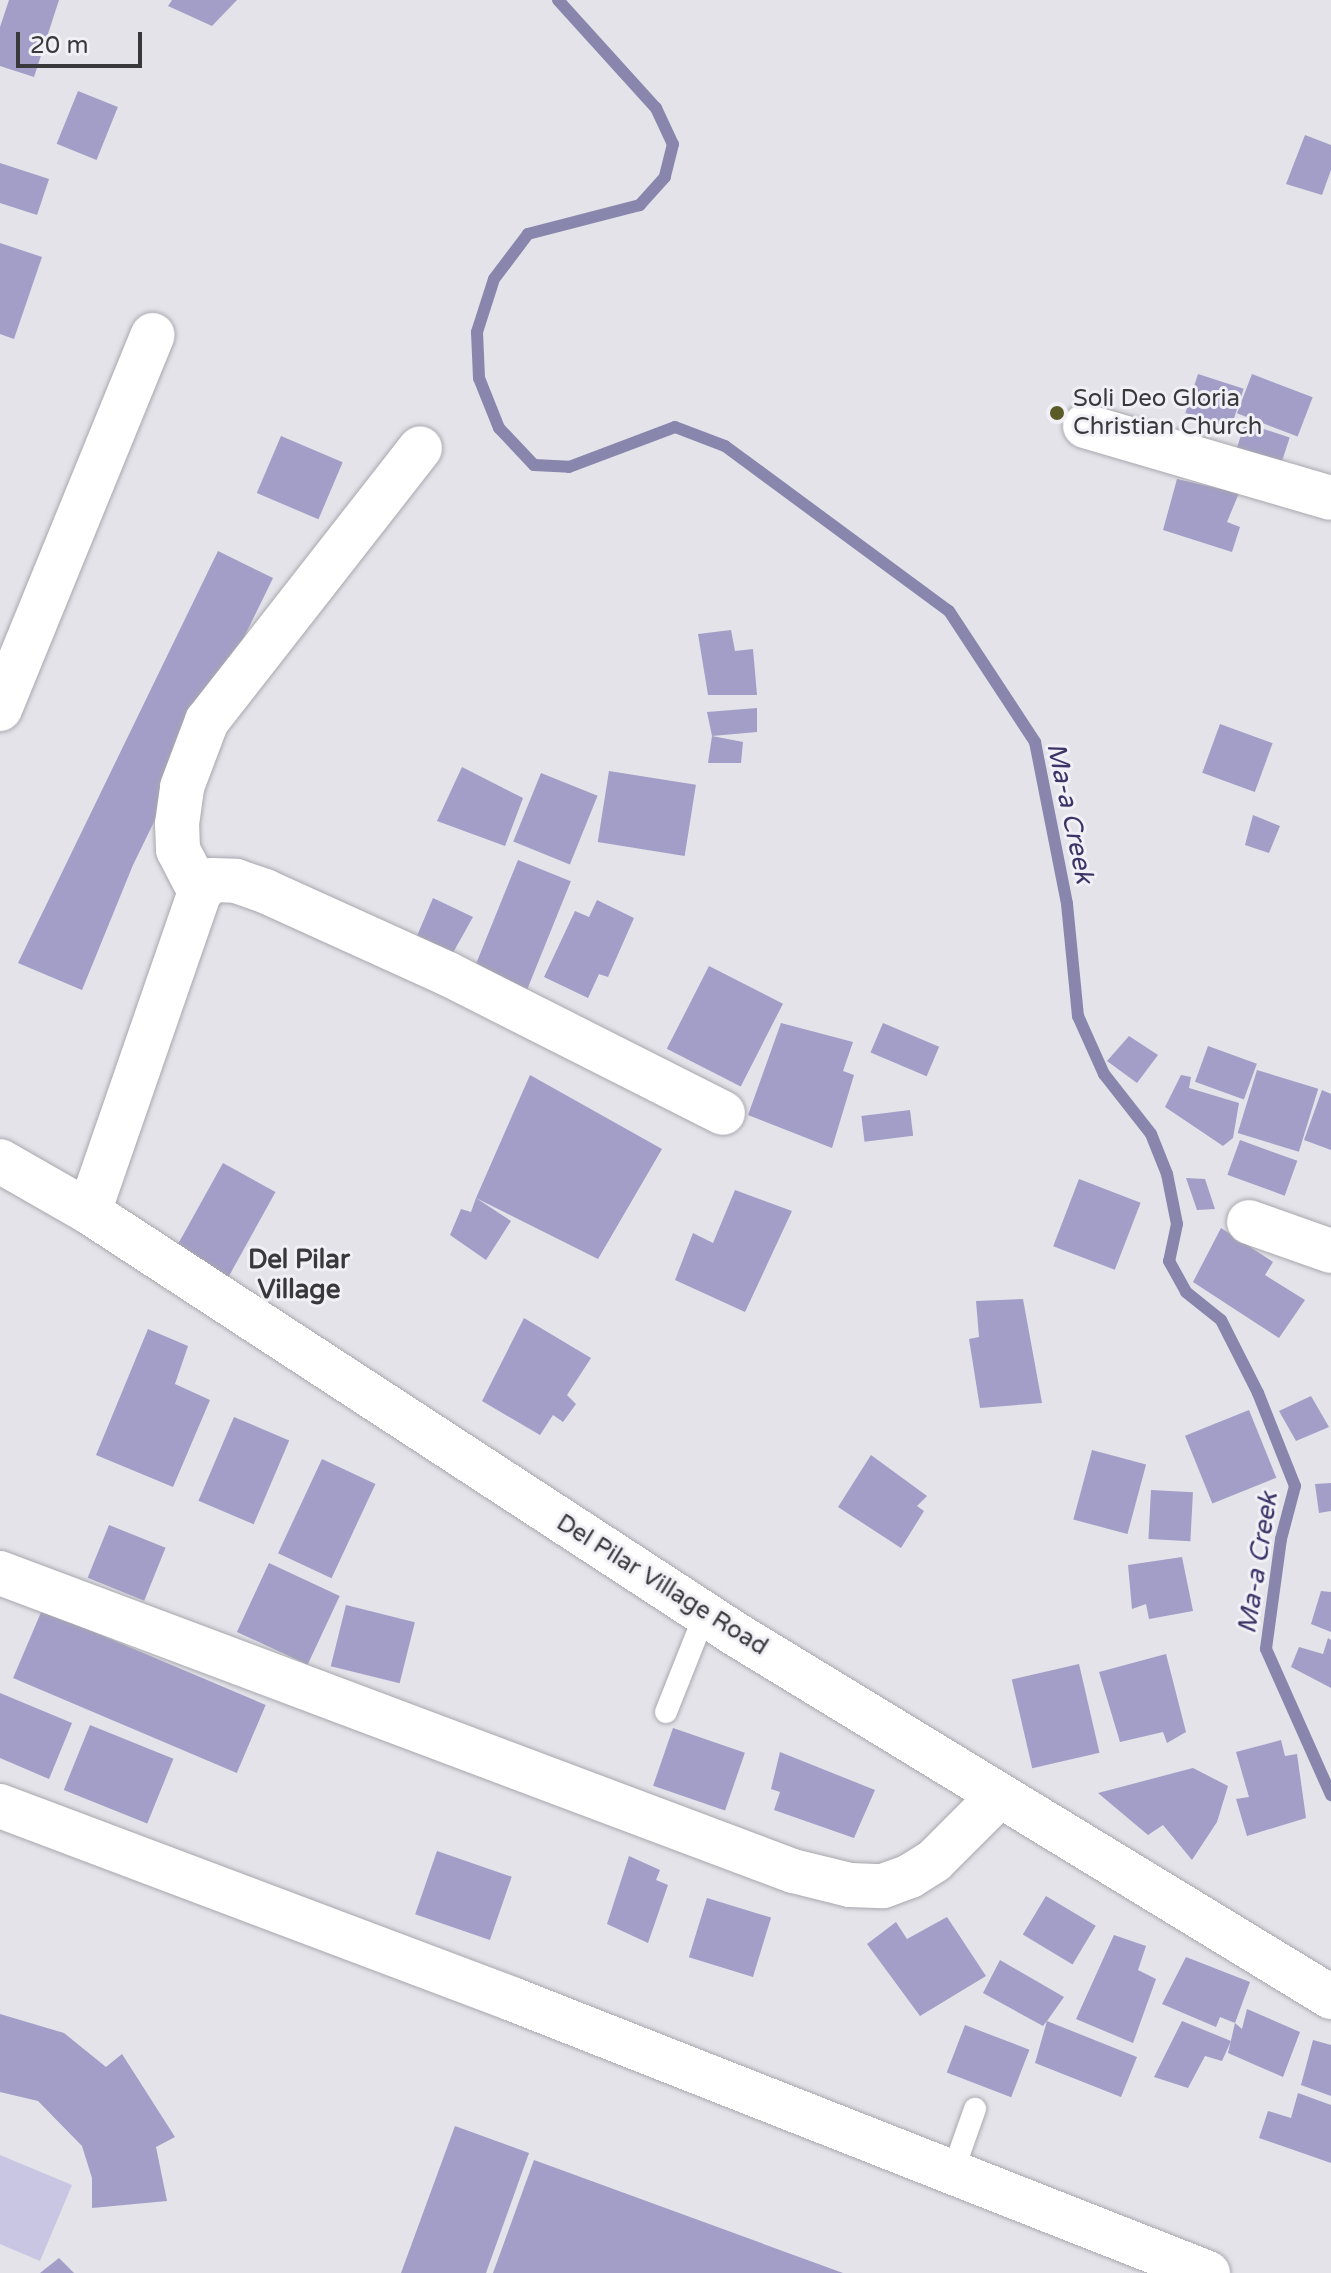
<!DOCTYPE html>
<html>
<head>
<meta charset="utf-8">
<style>
	body { margin:0 }
	#map { position:relative; width:1331px; height:2273px; overflow:hidden; background:#e3e3e9; font-family:"Varela Round",sans-serif }
	div>[style] { position:absolute }
	.green>* { inset:0; background:#c8c6e3 }
	.stream>* { height:12px; margin:-6px; padding:0 6px; transform-origin:6px; border-radius:6px; background:#8986ad }
	.building>* { inset:0; background:#a29ec7; transform-origin:0 0 }
	.roads { filter:drop-shadow(0 0 2px #a8a7ae) drop-shadow(0 0 2px #a8a7ae) }
	.service>* { height:22px; margin:-11px; padding:0 11px; transform-origin:11px; border-radius:11px; background:#fff }
	.minor>* { height:44px; margin:-22px; padding:0 22px; transform-origin:22px; border-radius:22px; background:#fff }
	.dots>* { width:22px; height:22px; translate:-50% -50%; box-sizing:border-box; border:4px solid #f0f0f6; border-radius:50% }
	span { translate:-50% -50%; white-space:nowrap; text-align:center; line-height:1.15; -webkit-text-stroke:6px #f0f0f6; paint-order:stroke }
	.poi-label { font-size:24px; color:#39393c }
	.left { translate:0 -50%; text-align:left }
	.street-label { font-size:24px; color:#39393c }
	.water-label { font-size:26px; color:#3c3367; font-style:italic }
	.neighbourhood-label { font-size:26px; color:#39393c; font-weight:700 }
	.scale { position:absolute; left:16px; top:32px; width:126px; height:36px; box-sizing:border-box; border:4px solid #39393c; border-top:0; padding-left:10px; font-size:24px; line-height:28px; white-space:nowrap; color:#39393c; -webkit-text-stroke:6px #f0f0f6; paint-order:stroke }
</style>
</head>
<body>
<div id="map">
	<div class="green">
		<div style="clip-path:polygon(0 2155px,72px 2185px,40px 2261px,0 2244px)"></div>
	</div>
	<div class="stream">
		<div style="left:558px;top:0;width:146px;rotate:47.8deg"></div>
		<div style="left:656px;top:108px;width:40px;rotate:65deg"></div>
		<div style="left:673px;top:144px;width:34px;rotate:104deg"></div>
		<div style="left:665px;top:177px;width:38px;rotate:132deg"></div>
		<div style="left:640px;top:205px;width:116px;rotate:165.5deg"></div>
		<div style="left:528px;top:234px;width:56px;rotate:127.1deg"></div>
		<div style="left:494px;top:279px;width:56px;rotate:107.8deg"></div>
		<div style="left:477px;top:332px;width:46px;rotate:87.5deg"></div>
		<div style="left:479px;top:378px;width:54px;rotate:68.2deg"></div>
		<div style="left:499px;top:428px;width:51px;rotate:46.6deg"></div>
		<div style="left:534px;top:465px;width:35px;rotate:3deg"></div>
		<div style="left:569px;top:467px;width:113px;rotate:-20.7deg"></div>
		<div style="left:675px;top:427px;width:53px;rotate:20.8deg"></div>
		<div style="left:725px;top:446px;width:278px;rotate:36.4deg"></div>
		<div style="left:949px;top:611px;width:157px;rotate:56.7deg"></div>
		<div style="left:1035px;top:742px;width:165px;rotate:78.8deg"></div>
		<div style="left:1067px;top:904px;width:113px;rotate:84.4deg"></div>
		<div style="left:1078px;top:1016px;width:64px;rotate:65.9deg"></div>
		<div style="left:1104px;top:1074px;width:76px;rotate:51.9deg"></div>
		<div style="left:1151px;top:1134px;width:43px;rotate:68.2deg"></div>
		<div style="left:1167px;top:1174px;width:51px;rotate:78.7deg"></div>
		<div style="left:1177px;top:1224px;width:38px;rotate:102deg"></div>
		<div style="left:1169px;top:1261px;width:35px;rotate:61deg"></div>
		<div style="left:1186px;top:1292px;width:45px;rotate:38.7deg"></div>
		<div style="left:1221px;top:1320px;width:82px;rotate:63.1deg"></div>
		<div style="left:1258px;top:1393px;width:100px;rotate:68.3deg"></div>
		<div style="left:1295px;top:1486px;width:55px;rotate:104.8deg"></div>
		<div style="left:1281px;top:1539px;width:111px;rotate:97.8deg"></div>
		<div style="left:1266px;top:1649px;width:160px;rotate:66deg"></div>
	</div>
	<div class="building">
		<div style="clip-path:polygon(9px 0,59px 0,34px 77px,0 66px,0 27px)"></div>
		<div style="clip-path:polygon(172px 0,237px 0,212px 26px,168px 6px)"></div>
		<div style="left:78px;top:91px;width:43px;height:57px;rotate:22deg"></div>
		<div style="clip-path:polygon(1305px 135px,1331px 145px,1331px 170px,1322px 195px,1286px 184px)"></div>
		<div style="clip-path:polygon(0 163px,49px 179px,37px 215px,0 203px)"></div>
		<div style="clip-path:polygon(0 243px,42px 257px,14px 339px,0 334px)"></div>
		<div style="left:1198px;top:374px;width:48px;height:41px;rotate:18deg"></div>
		<div style="left:1252px;top:374px;width:65px;height:42px;rotate:21deg"></div>
		<div style="left:1245px;top:423px;width:47px;height:30px;rotate:18deg"></div>
		<div style="left:281px;top:436px;width:67px;height:62px;rotate:23deg"></div>
		<div style="clip-path:polygon(1177px 479px,1239px 493px,1227px 522px,1240px 527px,1232px 552px,1163px 530px)"></div>
		<div style="clip-path:polygon(218px 551px,273px 578px,133px 865px,82px 990px,18px 963px)"></div>
		<div style="clip-path:polygon(731px 630px,735px 651px,753px 649px,757px 695px,708px 695px,698px 634px)"></div>
		<div style="clip-path:polygon(757px 708px,757px 732px,712px 736px,743px 742px,741px 763px,708px 763px,712px 736px,707px 712px)"></div>
		<div style="left:1220px;top:724px;width:56px;height:52px;rotate:20deg"></div>
		<div style="clip-path:polygon(462px 767px,523px 798px,505px 846px,437px 821px)"></div>
		<div style="left:609px;top:771px;width:88px;height:72px;rotate:9deg"></div>
		<div style="left:541px;top:773px;width:61px;height:74px;rotate:22deg"></div>
		<div style="clip-path:polygon(1253px 815px,1280px 826px,1269px 853px,1245px 845px)"></div>
		<div style="left:518px;top:860px;width:57px;height:124px;rotate:22deg"></div>
		<div style="clip-path:polygon(433px 898px,473px 917px,445px 967px,411px 950px)"></div>
		<div style="clip-path:polygon(597px 900px,634px 918px,608px 977px,599px 974px,588px 998px,544px 977px,575px 911px,589px 917px)"></div>
		<div style="left:709px;top:966px;width:83px;height:93px;rotate:27deg"></div>
		<div style="clip-path:polygon(781px 1023px,853px 1042px,843px 1071px,854px 1075px,832px 1148px,748px 1115px)"></div>
		<div style="left:883px;top:1023px;width:61px;height:32px;rotate:23deg"></div>
		<div style="clip-path:polygon(1129px 1036px,1158px 1055px,1137px 1083px,1107px 1061px)"></div>
		<div style="left:1208px;top:1046px;width:52px;height:38px;rotate:20deg"></div>
		<div style="left:1257px;top:1070px;width:64px;height:66px;rotate:17deg"></div>
		<div style="clip-path:polygon(530px 1075px,662px 1149px,598px 1259px,476px 1198px,511px 1221px,486px 1260px,450px 1235px,461px 1209px,471px 1212px,476px 1198px)"></div>
		<div style="clip-path:polygon(1181px 1075px,1191px 1077px,1189px 1088px,1239px 1103px,1233px 1138px,1223px 1146px,1165px 1107px)"></div>
		<div style="clip-path:polygon(1322px 1090px,1331px 1094px,1331px 1150px,1304px 1140px)"></div>
		<div style="left:910px;top:1110px;width:26px;height:49px;rotate:83deg"></div>
		<div style="left:1240px;top:1140px;width:61px;height:37px;rotate:20deg"></div>
		<div style="left:223px;top:1163px;width:60px;height:97px;rotate:29deg"></div>
		<div style="clip-path:polygon(1186px 1178px,1205px 1179px,1215px 1209px,1197px 1210px)"></div>
		<div style="left:1079px;top:1179px;width:66px;height:72px;rotate:21deg"></div>
		<div style="clip-path:polygon(735px 1190px,792px 1211px,745px 1312px,675px 1280px,693px 1233px,713px 1243px)"></div>
		<div style="clip-path:polygon(1221px 1228px,1273px 1262px,1265px 1275px,1305px 1300px,1279px 1338px,1193px 1282px)"></div>
		<div style="clip-path:polygon(1023px 1299px,1042px 1403px,980px 1408px,969px 1339px,979px 1337px,976px 1301px)"></div>
		<div style="clip-path:polygon(524px 1318px,591px 1358px,567px 1395px,576px 1404px,563px 1422px,553px 1415px,540px 1435px,482px 1401px)"></div>
		<div style="clip-path:polygon(148px 1329px,188px 1346px,175px 1384px,210px 1400px,173px 1487px,96px 1455px)"></div>
		<div style="clip-path:polygon(1311px 1396px,1329px 1427px,1296px 1441px,1279px 1411px)"></div>
		<div style="left:1249px;top:1410px;width:73px;height:69px;rotate:68deg"></div>
		<div style="left:234px;top:1417px;width:60px;height:91px;rotate:23deg"></div>
		<div style="left:1092px;top:1450px;width:56px;height:72px;rotate:15deg"></div>
		<div style="clip-path:polygon(871px 1455px,927px 1496px,917px 1506px,924px 1511px,901px 1548px,838px 1507px)"></div>
		<div style="left:322px;top:1459px;width:59px;height:104px;rotate:25deg"></div>
		<div style="clip-path:polygon(1331px 1483px,1331px 1511px,1319px 1513px,1315px 1484px)"></div>
		<div style="left:1151px;top:1490px;width:42px;height:49px;rotate:3deg"></div>
		<div style="left:109px;top:1525px;width:61px;height:57px;rotate:22deg"></div>
		<div style="clip-path:polygon(1182px 1557px,1193px 1611px,1149px 1619px,1146px 1604px,1132px 1609px,1128px 1565px)"></div>
		<div style="left:269px;top:1563px;width:78px;height:76px;rotate:25deg"></div>
		<div style="clip-path:polygon(1321px 1591px,1331px 1592px,1331px 1632px,1311px 1624px)"></div>
		<div style="left:346px;top:1605px;width:71px;height:63px;rotate:14deg"></div>
		<div style="left:42px;top:1610px;width:243px;height:74px;rotate:23deg"></div>
		<div style="clip-path:polygon(1328px 1638px,1331px 1640px,1331px 1688px,1291px 1667px,1299px 1647px,1323px 1654px)"></div>
		<div style="clip-path:polygon(1166px 1654px,1186px 1732px,1167px 1743px,1163px 1732px,1120px 1742px,1099px 1672px)"></div>
		<div style="left:1079px;top:1664px;width:91px;height:69px;rotate:77deg"></div>
		<div style="clip-path:polygon(0 1693px,72px 1723px,49px 1779px,0 1758px)"></div>
		<div style="left:90px;top:1725px;width:90px;height:70px;rotate:22deg"></div>
		<div style="left:673px;top:1728px;width:76px;height:61px;rotate:19deg"></div>
		<div style="clip-path:polygon(1281px 1740px,1285px 1756px,1297px 1754px,1306px 1818px,1247px 1836px,1236px 1799px,1249px 1797px,1236px 1752px)"></div>
		<div style="clip-path:polygon(780px 1752px,875px 1790px,854px 1838px,774px 1810px,780px 1792px,771px 1789px)"></div>
		<div style="clip-path:polygon(1193px 1768px,1228px 1786px,1217px 1822px,1192px 1860px,1163px 1825px,1148px 1835px,1098px 1793px)"></div>
		<div style="left:437px;top:1851px;width:79px;height:67px;rotate:19deg"></div>
		<div style="clip-path:polygon(629px 1856px,660px 1870px,656px 1880px,668px 1885px,648px 1943px,607px 1924px)"></div>
		<div style="left:1046px;top:1896px;width:58px;height:45px;rotate:31deg"></div>
		<div style="left:707px;top:1898px;width:67px;height:62px;rotate:17deg"></div>
		<div style="clip-path:polygon(947px 1917px,986px 1976px,920px 2016px,867px 1944px,896px 1922px,907px 1939px)"></div>
		<div style="clip-path:polygon(1114px 1935px,1146px 1946px,1138px 1970px,1156px 1979px,1133px 2043px,1076px 2019px)"></div>
		<div style="clip-path:polygon(1186px 1957px,1250px 1982px,1235px 2023px,1242px 2029px,1247px 2009px,1300px 2032px,1283px 2077px,1228px 2053px,1235px 2023px,1220px 2017px,1216px 2027px,1162px 2004px)"></div>
		<div style="clip-path:polygon(1000px 1960px,1064px 1997px,1047px 2021px,1137px 2057px,1121px 2097px,1035px 2063px,1047px 2021px,1043px 2026px,983px 1993px)"></div>
		<div style="clip-path:polygon(0 2014px,64px 2033px,106px 2067px,122px 2054px,175px 2137px,156px 2147px,167px 2201px,92px 2208px,92px 2178px,82px 2146px,38px 2101px,0 2092px)"></div>
		<div style="clip-path:polygon(1182px 2021px,1231px 2041px,1222px 2061px,1205px 2056px,1188px 2088px,1154px 2077px)"></div>
		<div style="left:965px;top:2025px;width:69px;height:51px;rotate:21deg"></div>
		<div style="clip-path:polygon(1313px 2040px,1331px 2045px,1331px 2096px,1301px 2085px)"></div>
		<div style="clip-path:polygon(1298px 2093px,1331px 2105px,1331px 2163px,1259px 2138px,1268px 2111px,1291px 2118px)"></div>
		<div style="clip-path:polygon(455px 2126px,529px 2153px,486px 2273px,401px 2273px)"></div>
		<div style="clip-path:polygon(534px 2160px,843px 2273px,493px 2273px)"></div>
		<div style="clip-path:polygon(59px 2258px,74px 2273px,40px 2273px)"></div>
	</div>
	<div class="roads">
		<div class="service">
			<div style="left:666px;top:1712px;width:105px;rotate:-68.3deg"></div>
			<div style="left:953px;top:2171px;width:66px;rotate:-70.5deg"></div>
		</div>
		<div class="minor">
			<div style="left:1085px;top:426px;width:256px;rotate:16.3deg"></div>
			<div style="left:0;top:709px;width:404px;rotate:-67.8deg"></div>
			<div style="left:200px;top:892px;width:47px;rotate:-117.6deg"></div>
			<div style="left:178px;top:850px;width:26px;rotate:-92deg"></div>
			<div style="left:177px;top:824px;width:37px;rotate:-82deg"></div>
			<div style="left:182px;top:787px;width:71px;rotate:-69.3deg"></div>
			<div style="left:207px;top:721px;width:346px;rotate:-52deg"></div>
			<div style="left:0;top:1161px;width:103px;rotate:29.8deg"></div>
			<div style="left:89px;top:1212px;width:774px;rotate:33.14deg"></div>
			<div style="left:737px;top:1635px;width:696px;rotate:31.36deg"></div>
			<div style="left:89px;top:1212px;width:339px;rotate:-70.9deg"></div>
			<div style="left:200px;top:892px;width:17px;rotate:-45deg"></div>
			<div style="left:212px;top:880px;width:24px;rotate:2deg"></div>
			<div style="left:236px;top:881px;width:31px;rotate:19deg"></div>
			<div style="left:265px;top:891px;width:201px;rotate:24.4deg"></div>
			<div style="left:448px;top:974px;width:308px;rotate:26.8deg"></div>
			<div style="left:1249px;top:1222px;width:87px;rotate:19.5deg"></div>
			<div style="left:0;top:1573px;width:847px;rotate:20.6deg"></div>
			<div style="left:793px;top:1871px;width:59px;rotate:13.8deg"></div>
			<div style="left:850px;top:1885px;width:33px;rotate:2deg"></div>
			<div style="left:883px;top:1886px;width:29px;rotate:-20deg"></div>
			<div style="left:910px;top:1876px;width:28px;rotate:-32deg"></div>
			<div style="left:934px;top:1861px;width:91px;rotate:-45deg"></div>
			<div style="left:0;top:1806px;width:547px;rotate:20.65deg"></div>
			<div style="left:512px;top:1999px;width:748px;rotate:21.49deg"></div>
		</div>
	</div>
	<div class="dots">
		<div style="left:1057px;top:413px;background:#5b5b28"></div>
	</div>
	<div class="poi-label">
		<span class="left" style="left:1073px;top:413px">Soli Deo Gloria<br>Christian Church</span>
	</div>
	<div class="street-label">
		<span style="left:662px;top:1585px;rotate:32deg">Del Pilar Village Road</span>
	</div>
	<div class="water-label">
		<span style="left:1070px;top:813px;rotate:78deg">Ma-a Creek</span>
		<span style="left:1258px;top:1563px;rotate:-81deg">Ma-a Creek</span>
	</div>
	<div class="neighbourhood-label">
		<span style="left:299px;top:1275px">Del Pilar<br>Village</span>
	</div>
	<div class="scale">20 m</div>
</div>
</body>
</html>
